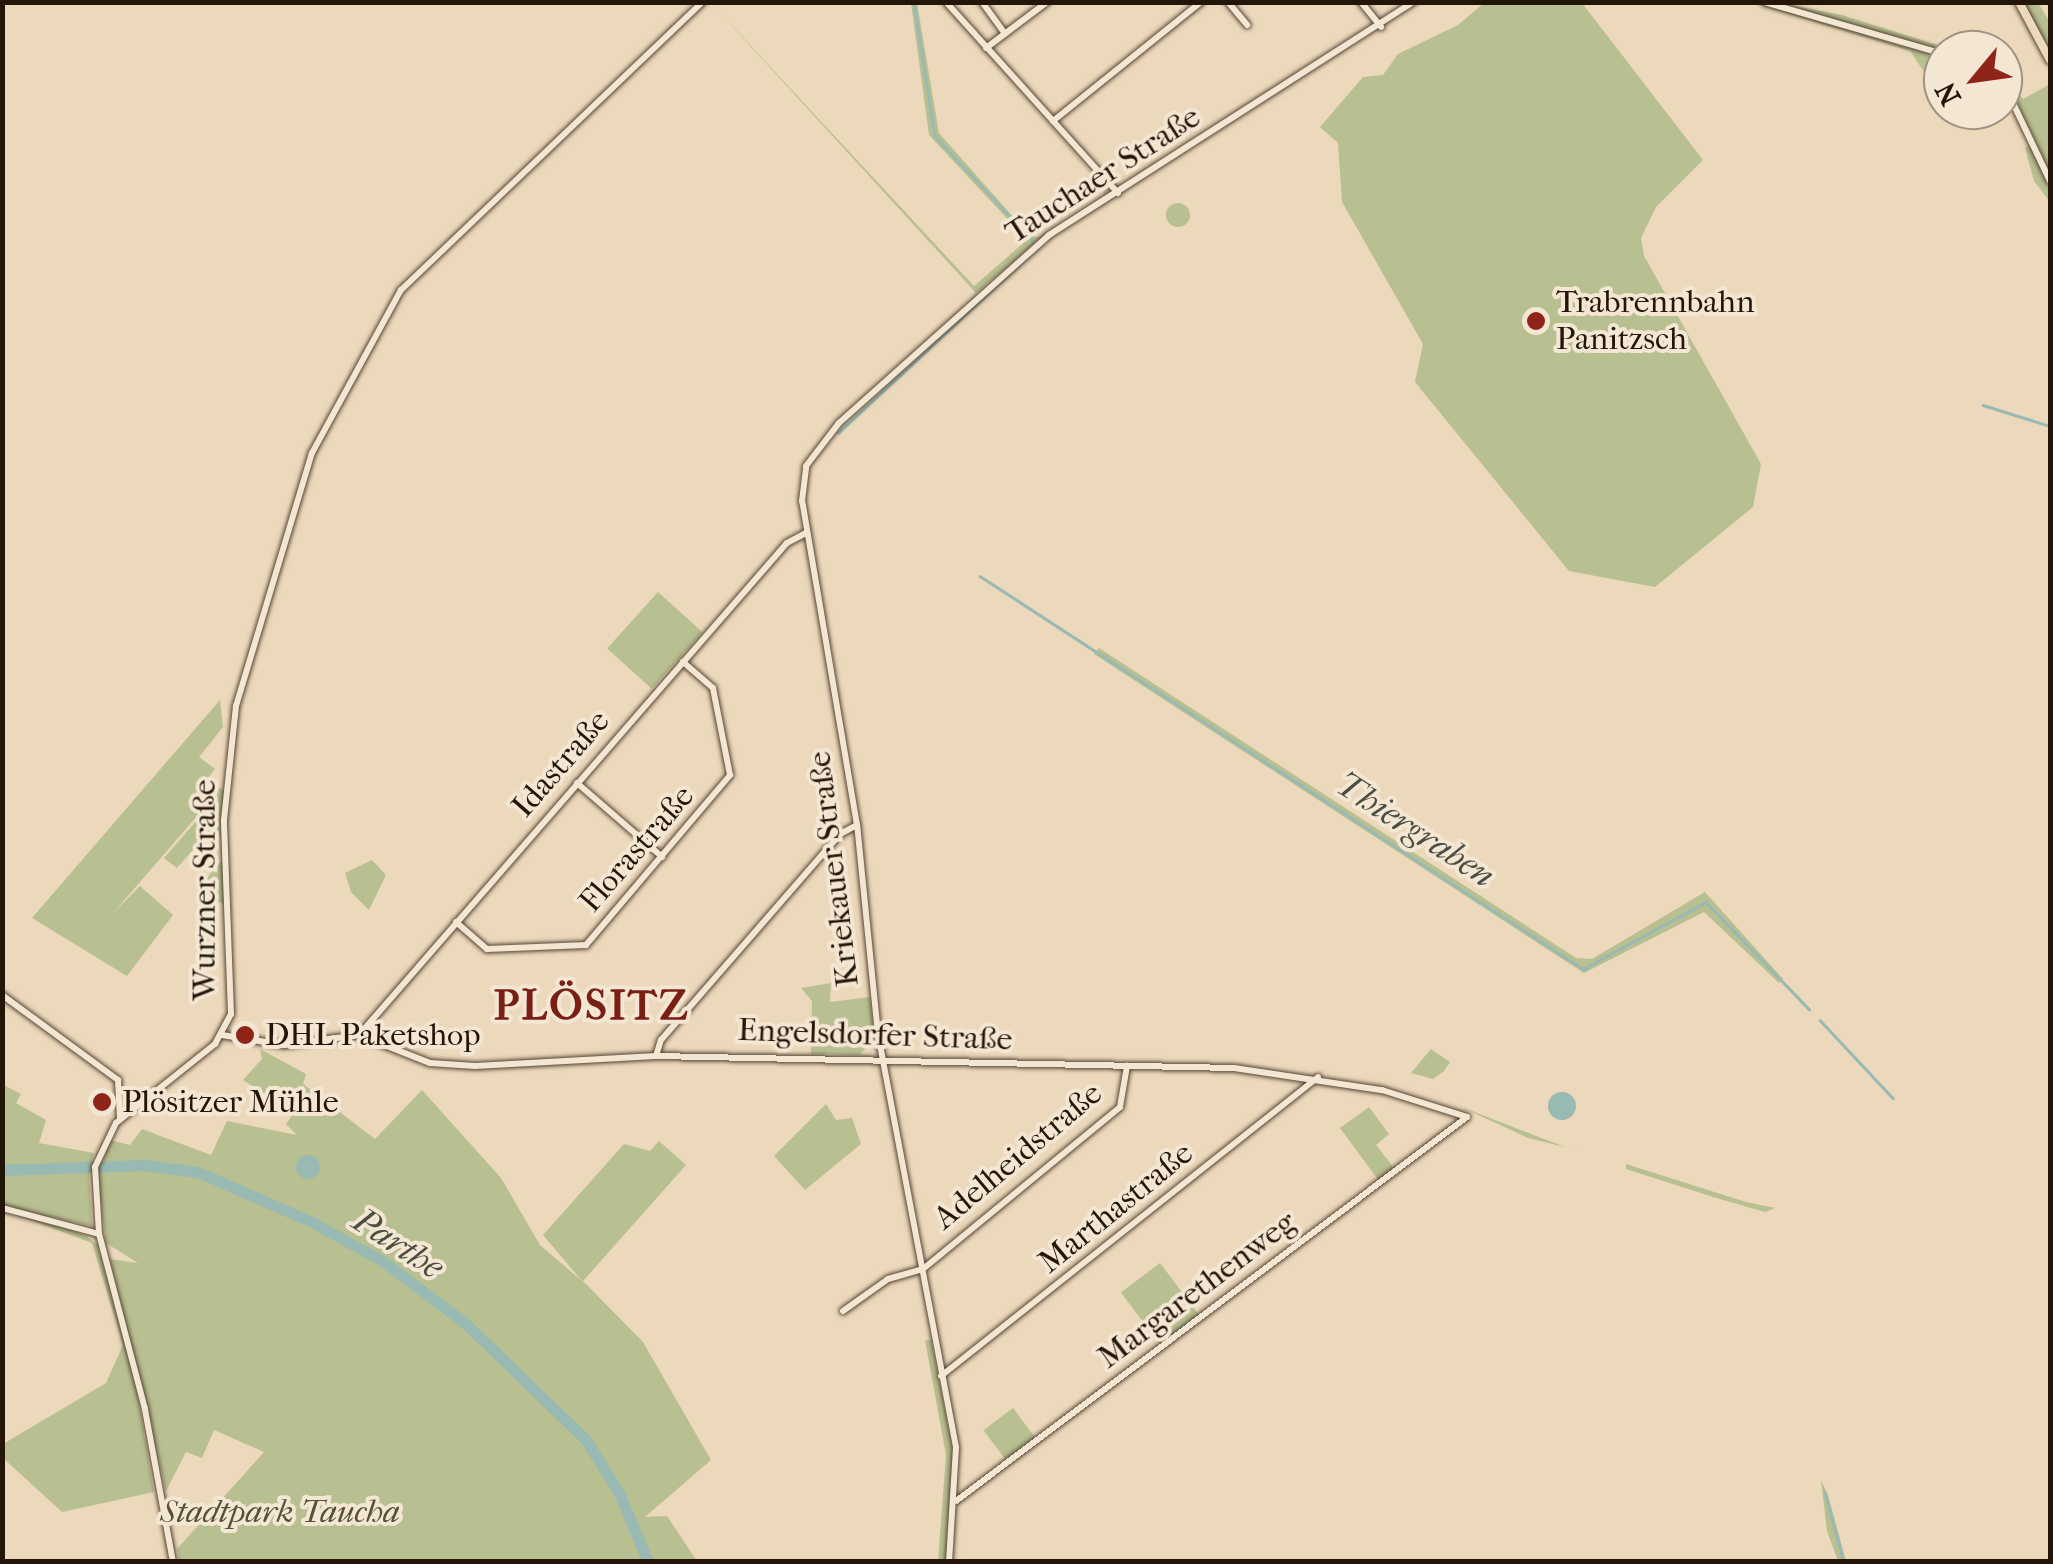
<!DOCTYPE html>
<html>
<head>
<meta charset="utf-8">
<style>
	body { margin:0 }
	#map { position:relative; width:2053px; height:1564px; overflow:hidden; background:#ecd8bb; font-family:"IM FELL French Canon",serif }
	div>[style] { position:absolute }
	.green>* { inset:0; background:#b8bf90; transform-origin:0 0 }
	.round { border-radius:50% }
	.water>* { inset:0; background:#99b9b3 }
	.stream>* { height:2.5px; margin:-1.25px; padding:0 1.25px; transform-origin:1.25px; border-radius:1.25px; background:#99b9b3 }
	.river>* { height:11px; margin:-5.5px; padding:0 5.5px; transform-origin:5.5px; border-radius:5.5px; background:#99b9b3 }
	.roads { filter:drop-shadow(0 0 2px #554635) drop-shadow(0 0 2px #554635) }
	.minor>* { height:6px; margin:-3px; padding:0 3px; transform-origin:3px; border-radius:3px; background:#f3e6d3 }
	.major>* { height:8px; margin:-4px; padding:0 4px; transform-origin:4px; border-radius:4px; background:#ecd8bb }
	.dots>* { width:28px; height:28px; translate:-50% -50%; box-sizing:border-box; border:5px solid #f3e6d3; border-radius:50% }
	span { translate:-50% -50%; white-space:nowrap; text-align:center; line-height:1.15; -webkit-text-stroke:8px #f3e6d3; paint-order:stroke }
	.street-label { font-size:32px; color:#231508 }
	.poi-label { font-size:32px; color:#231508 }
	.left { translate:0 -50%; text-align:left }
	.park-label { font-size:32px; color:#575038; font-style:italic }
	.water-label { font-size:35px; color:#4c4e44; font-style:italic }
	.district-label { font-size:42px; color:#7a1f14; font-weight:700; letter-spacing:2.5px }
	.frame { position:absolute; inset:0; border:5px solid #231508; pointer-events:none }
	.north { position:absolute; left:1923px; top:30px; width:100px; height:100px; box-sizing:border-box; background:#f3e6d3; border:2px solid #a09282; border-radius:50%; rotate:241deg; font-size:28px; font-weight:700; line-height:40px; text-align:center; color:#231508 }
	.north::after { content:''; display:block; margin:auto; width:35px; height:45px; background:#8f2418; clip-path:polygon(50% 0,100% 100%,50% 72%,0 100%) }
</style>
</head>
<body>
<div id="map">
	<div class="green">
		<div style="clip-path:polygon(711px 3px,974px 286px,1027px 240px,929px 135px,911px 3px,917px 3px,939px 133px,1030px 236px,1038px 237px,1103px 197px,1104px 188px,938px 3px,1109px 193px,1048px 232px,976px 293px)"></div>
		<div style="clip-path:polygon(1484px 3px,1582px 3px,1703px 160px,1656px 207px,1641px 238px,1644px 256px,1761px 464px,1753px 507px,1655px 587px,1569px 571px,1415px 382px,1423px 344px,1342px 202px,1338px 143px,1320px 127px,1363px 77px,1383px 75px,1398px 54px,1458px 25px)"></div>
		<div style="clip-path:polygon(1752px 3px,1819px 19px,1943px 57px,1943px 100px,1910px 51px)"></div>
		<div style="clip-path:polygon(1779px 3px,1842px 15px,1954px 50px,1943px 51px)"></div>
		<div style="clip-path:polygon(2023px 3px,2038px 3px,2050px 22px,2050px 56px)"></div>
		<div style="clip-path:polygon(2003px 72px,2023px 99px,2050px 84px,2050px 173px)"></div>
		<div style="clip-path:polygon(2030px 145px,2050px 190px,2050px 202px,2034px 181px,2025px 148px)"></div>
		<div class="round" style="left:1166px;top:203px;width:24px;height:24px"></div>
		<div style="left:658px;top:592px;width:60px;height:76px;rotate:42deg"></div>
		<div style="clip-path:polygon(1099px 648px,1576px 958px,1592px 959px,1705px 892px,1783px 979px,1779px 983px,1704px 912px,1584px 973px,1094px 654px)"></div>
		<div style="clip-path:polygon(220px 700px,223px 727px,199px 757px,215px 769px,204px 783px,217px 793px,114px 912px,140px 886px,173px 915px,127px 976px,32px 918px)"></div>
		<div style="clip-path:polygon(218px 787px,225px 791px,222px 842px,219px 834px,207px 834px,177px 868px,164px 858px,217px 797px)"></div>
		<div style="clip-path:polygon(372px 860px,386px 875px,369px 910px,351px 892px,345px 873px)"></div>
		<div style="clip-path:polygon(220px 862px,222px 862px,225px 905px,197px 890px)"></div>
		<div style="clip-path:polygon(831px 983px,830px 1002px,870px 997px,874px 1037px,860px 1055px,811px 1054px,812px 1001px,801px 988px)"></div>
		<div style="clip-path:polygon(260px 1049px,306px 1074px,303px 1084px,375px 1139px,422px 1090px,501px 1178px,540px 1245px,582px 1281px,543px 1235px,624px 1144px,650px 1151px,659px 1141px,686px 1165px,583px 1281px,643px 1342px,711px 1460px,645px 1517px,667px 1516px,697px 1561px,179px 1561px,177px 1549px,264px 1452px,214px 1430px,202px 1458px,186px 1452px,166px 1491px,110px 1259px,138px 1263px,106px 1243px,98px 1178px,100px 1170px,134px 1166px,101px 1167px,110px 1140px,130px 1145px,142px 1129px,211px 1155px,227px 1121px,297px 1135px,286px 1124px,294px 1112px,243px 1080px,262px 1059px)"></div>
		<div style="clip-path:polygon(1431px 1049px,1450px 1062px,1444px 1071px,1433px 1079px,1411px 1073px)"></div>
		<div style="clip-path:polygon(2px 1084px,21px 1094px,16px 1103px,46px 1120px,39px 1143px,94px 1153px,91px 1165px,19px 1170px,89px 1173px,92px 1226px,3px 1206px)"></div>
		<div style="clip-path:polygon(826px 1104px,836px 1120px,852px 1118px,861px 1144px,805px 1190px,774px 1156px)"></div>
		<div style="clip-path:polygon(1459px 1106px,1565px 1147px,1585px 1152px,1528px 1138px)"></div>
		<div style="clip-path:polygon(1369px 1107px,1389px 1134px,1376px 1145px,1395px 1169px,1379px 1181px,1340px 1128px)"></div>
		<div style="clip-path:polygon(1626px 1164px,1746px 1202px,1775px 1208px,1765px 1212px,1713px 1197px,1626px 1169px)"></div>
		<div style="clip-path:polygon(3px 1210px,59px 1225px,86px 1236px,98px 1245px,136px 1387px,154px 1492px,62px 1512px,3px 1458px,3px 1444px,106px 1383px,123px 1345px,92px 1243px)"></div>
		<div style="left:1160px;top:1263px;width:67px;height:49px;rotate:53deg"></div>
		<div style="clip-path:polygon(925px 1340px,931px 1340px,956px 1465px,946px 1561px,938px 1561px,946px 1455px)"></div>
		<div style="left:1013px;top:1408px;width:40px;height:37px;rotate:53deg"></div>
		<div style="clip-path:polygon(1821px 1480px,1828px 1495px,1846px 1561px,1838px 1561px,1827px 1531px)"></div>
	</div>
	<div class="water">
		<div class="round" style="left:1548px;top:1092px;width:28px;height:28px"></div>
		<div class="round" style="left:296px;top:1155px;width:24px;height:24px"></div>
	</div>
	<div class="stream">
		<div style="left:914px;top:2px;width:136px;rotate:81.1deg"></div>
		<div style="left:935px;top:136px;width:145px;rotate:47deg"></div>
		<div style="left:1983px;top:405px;width:70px;rotate:17.4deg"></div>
		<div style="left:838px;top:433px;width:273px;rotate:-42.9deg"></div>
		<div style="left:980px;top:576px;width:720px;rotate:33.09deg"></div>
		<div style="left:1583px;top:969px;width:140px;rotate:-28.6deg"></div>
		<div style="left:1706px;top:902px;width:149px;rotate:46.1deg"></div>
		<div style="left:1820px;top:1020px;width:107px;rotate:46.9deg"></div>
		<div style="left:1825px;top:1492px;width:73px;rotate:74.8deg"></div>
	</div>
	<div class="river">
		<div style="left:2px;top:1170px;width:142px;rotate:-2deg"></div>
		<div style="left:144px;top:1165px;width:54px;rotate:7.4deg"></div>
		<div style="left:198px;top:1172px;width:127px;rotate:23.7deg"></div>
		<div style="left:314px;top:1223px;width:80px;rotate:29.1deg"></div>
		<div style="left:384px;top:1262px;width:101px;rotate:37deg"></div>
		<div style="left:465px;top:1323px;width:168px;rotate:44deg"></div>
		<div style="left:586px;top:1440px;width:62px;rotate:58.1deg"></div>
		<div style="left:619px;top:1493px;width:75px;rotate:67.2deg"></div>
	</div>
	<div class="roads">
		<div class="minor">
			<div style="left:946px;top:2px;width:257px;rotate:48deg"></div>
			<div style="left:982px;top:2px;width:39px;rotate:54deg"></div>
			<div style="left:1228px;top:2px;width:30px;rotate:50deg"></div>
			<div style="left:1361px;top:2px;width:32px;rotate:51deg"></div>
			<div style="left:1764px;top:2px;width:186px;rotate:16.2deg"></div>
			<div style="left:986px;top:48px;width:76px;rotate:-37deg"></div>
			<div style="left:2003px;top:82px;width:110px;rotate:64.6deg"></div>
			<div style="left:1053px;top:121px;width:190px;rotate:-38.8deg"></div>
			<div style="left:577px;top:783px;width:113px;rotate:41deg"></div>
			<div style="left:456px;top:922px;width:41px;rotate:41.1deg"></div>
			<div style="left:487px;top:949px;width:99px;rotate:-2.3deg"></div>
			<div style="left:586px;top:945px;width:223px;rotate:-49.7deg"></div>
			<div style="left:730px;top:775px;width:89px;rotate:-101.1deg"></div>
			<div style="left:713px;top:688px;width:40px;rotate:-139deg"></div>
			<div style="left:2px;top:995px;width:144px;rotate:36.2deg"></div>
			<div style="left:118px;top:1080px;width:38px;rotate:87deg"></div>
			<div style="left:222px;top:1035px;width:63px;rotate:9.2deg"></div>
			<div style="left:284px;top:1045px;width:76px;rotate:-7.6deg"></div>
			<div style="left:359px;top:1035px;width:76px;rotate:21.5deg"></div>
			<div style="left:430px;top:1063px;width:45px;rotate:3.8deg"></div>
			<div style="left:475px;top:1066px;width:181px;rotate:-3.2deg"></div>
			<div style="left:656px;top:1056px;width:578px;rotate:1.19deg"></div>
			<div style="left:1234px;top:1068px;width:150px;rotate:8.5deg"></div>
			<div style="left:1382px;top:1090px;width:89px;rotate:17.6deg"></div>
			<div style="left:1467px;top:1117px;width:639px;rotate:143.08deg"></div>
			<div style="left:359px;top:1035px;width:652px;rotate:-48.98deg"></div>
			<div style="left:787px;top:543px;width:21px;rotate:-28deg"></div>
			<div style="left:656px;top:1056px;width:17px;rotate:-73deg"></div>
			<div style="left:661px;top:1040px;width:273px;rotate:-49deg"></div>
			<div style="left:840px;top:834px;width:19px;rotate:-28deg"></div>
			<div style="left:2px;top:1208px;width:100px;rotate:15deg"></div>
			<div style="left:843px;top:1311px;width:55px;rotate:-35.4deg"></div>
			<div style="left:888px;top:1279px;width:36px;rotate:-16deg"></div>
			<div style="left:923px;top:1269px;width:255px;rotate:-39.4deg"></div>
			<div style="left:1120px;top:1107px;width:42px;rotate:-80.3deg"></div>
			<div style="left:941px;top:1376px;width:481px;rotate:-38.4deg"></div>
			<div style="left:173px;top:1562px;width:156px;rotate:-100.4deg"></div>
			<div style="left:145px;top:1409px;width:181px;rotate:-104.7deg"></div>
			<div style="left:99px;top:1234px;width:67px;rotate:-93.4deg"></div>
			<div style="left:95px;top:1167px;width:49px;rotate:-64.5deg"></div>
			<div style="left:116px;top:1123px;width:127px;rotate:-38.6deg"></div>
			<div style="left:215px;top:1044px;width:34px;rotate:-62deg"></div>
			<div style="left:231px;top:1014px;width:194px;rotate:-92.1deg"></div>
			<div style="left:224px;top:820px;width:115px;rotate:-84deg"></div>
			<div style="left:236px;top:706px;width:264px;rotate:-73.3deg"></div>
			<div style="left:312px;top:453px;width:186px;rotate:-61.4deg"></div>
			<div style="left:401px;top:290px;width:417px;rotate:-43.7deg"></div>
			<div style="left:949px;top:1562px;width:115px;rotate:-86.5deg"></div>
			<div style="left:956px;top:1447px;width:420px;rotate:-100.7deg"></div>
			<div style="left:878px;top:1034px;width:210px;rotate:-95.7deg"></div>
			<div style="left:857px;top:825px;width:329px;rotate:-99.6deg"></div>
			<div style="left:802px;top:501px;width:35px;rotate:-83deg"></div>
			<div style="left:806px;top:466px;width:54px;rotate:-52.5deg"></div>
			<div style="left:839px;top:423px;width:282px;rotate:-41.8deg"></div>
			<div style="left:1049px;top:235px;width:433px;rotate:-32.6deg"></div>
		</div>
		<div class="major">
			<div style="left:2019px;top:2px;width:66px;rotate:61.9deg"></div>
		</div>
	</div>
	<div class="dots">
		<div style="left:1536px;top:321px;background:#8f2418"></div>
		<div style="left:245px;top:1035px;background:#8f2418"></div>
		<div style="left:102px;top:1102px;background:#8f2418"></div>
	</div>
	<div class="street-label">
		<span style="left:1103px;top:175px;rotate:-33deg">Tauchaer Straße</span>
		<span style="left:561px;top:764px;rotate:-49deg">Idastraße</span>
		<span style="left:637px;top:849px;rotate:-49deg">Florastraße</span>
		<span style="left:834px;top:869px;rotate:-97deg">Kriekauer Straße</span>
		<span style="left:205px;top:890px;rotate:-90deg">Wurzner Straße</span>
		<span style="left:875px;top:1035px;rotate:2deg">Engelsdorfer Straße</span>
		<span style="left:1018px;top:1156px;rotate:-40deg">Adelheidstraße</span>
		<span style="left:1116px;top:1208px;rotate:-39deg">Marthastraße</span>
		<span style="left:1197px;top:1290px;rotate:-37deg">Margarethenweg</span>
	</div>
	<div class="poi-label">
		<span class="left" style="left:1556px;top:321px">Trabrennbahn<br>Panitzsch</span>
		<span class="left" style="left:265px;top:1035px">DHL Paketshop</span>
		<span class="left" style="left:122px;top:1102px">Plösitzer Mühle</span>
	</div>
	<div class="park-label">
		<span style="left:280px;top:1512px">Stadtpark Taucha</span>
	</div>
	<div class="water-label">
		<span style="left:1415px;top:830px;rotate:33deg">Thiergraben</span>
		<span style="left:398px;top:1244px;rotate:33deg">Parthe</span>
	</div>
	<div class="district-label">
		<span style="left:592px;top:1006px">PLÖSITZ</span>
	</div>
	<div class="frame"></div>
	<div class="north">N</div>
</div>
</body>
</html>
